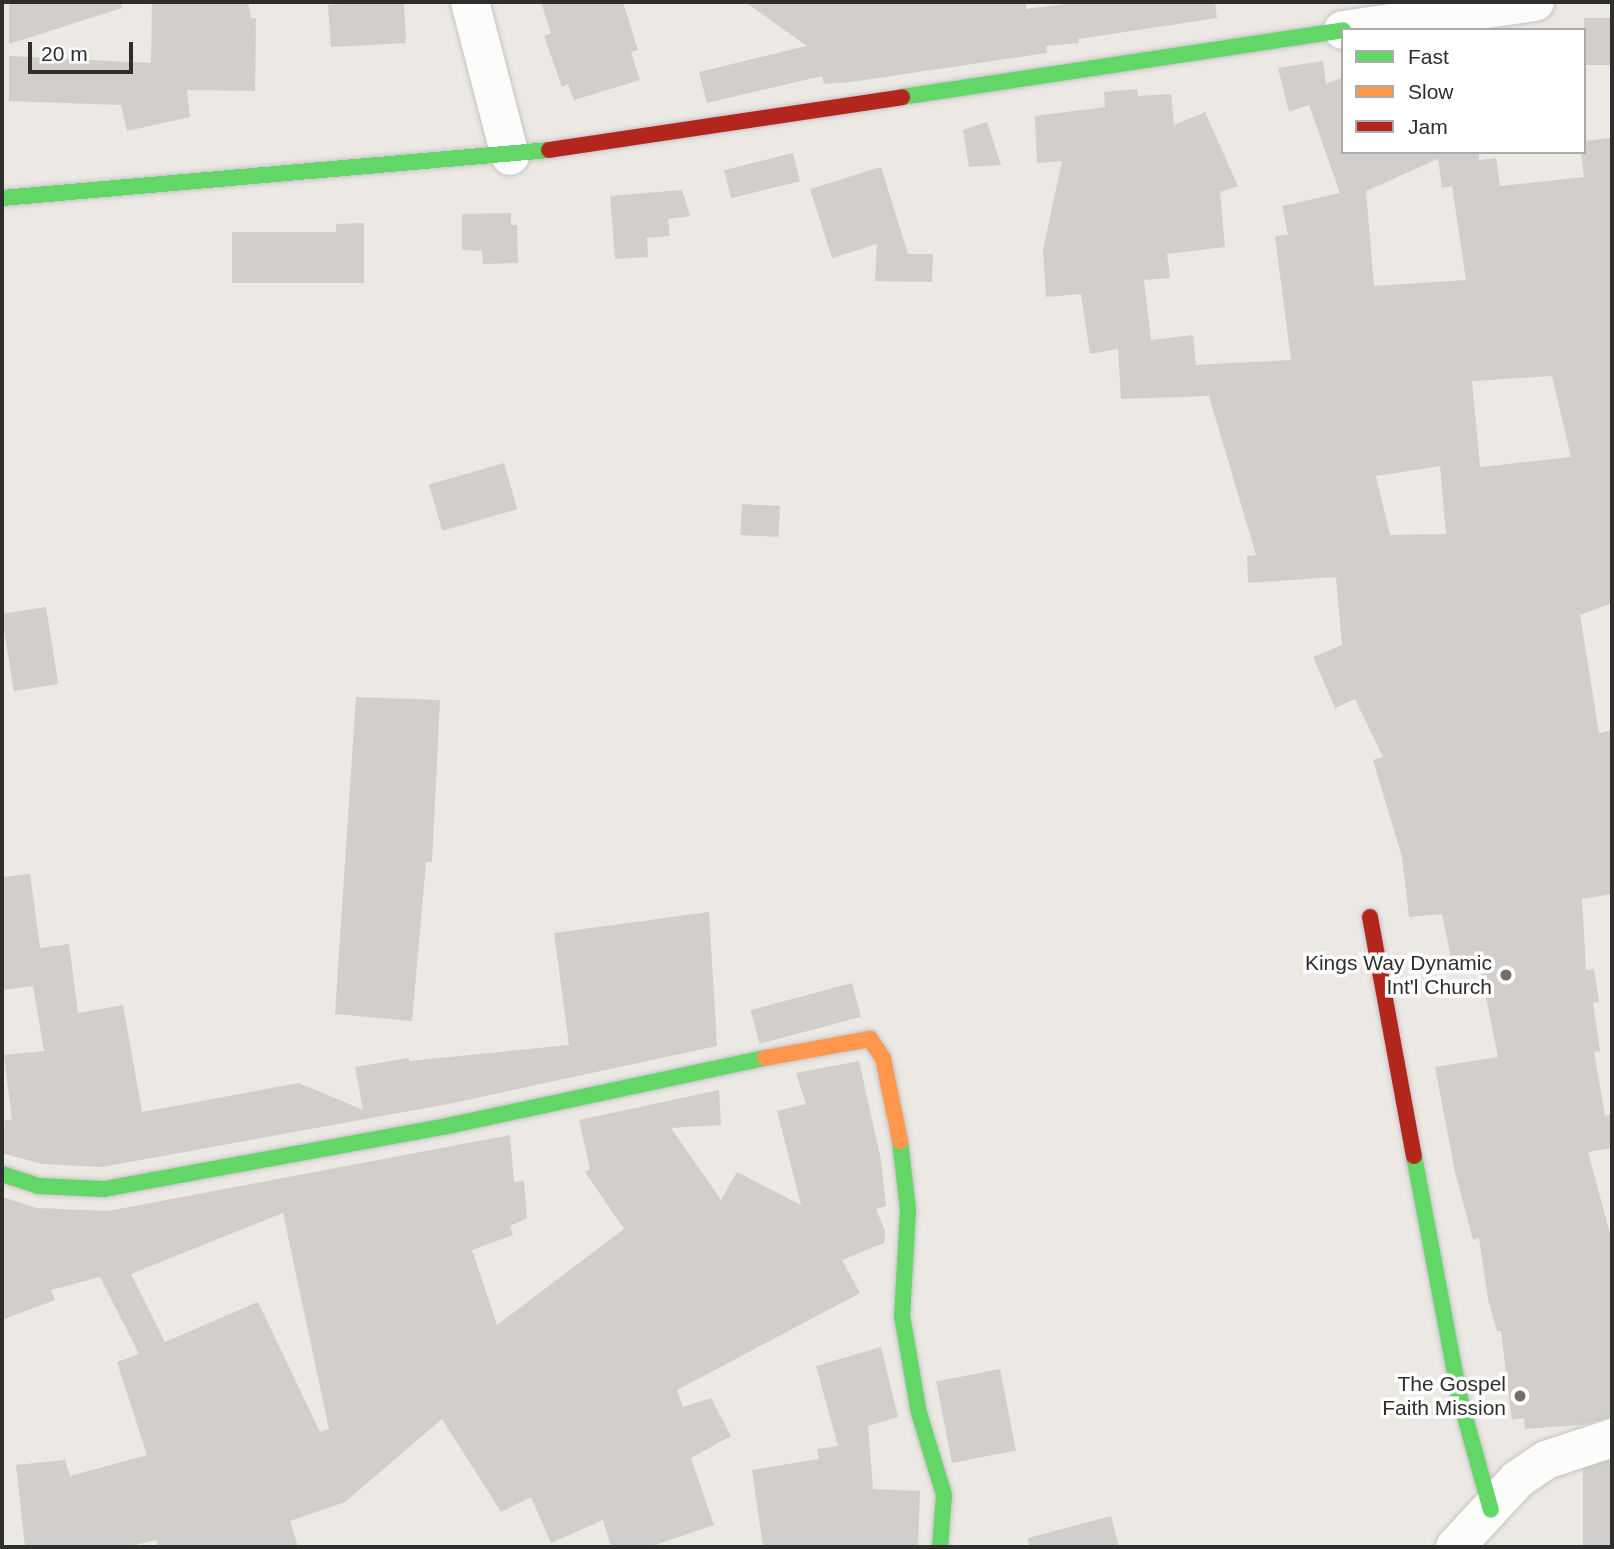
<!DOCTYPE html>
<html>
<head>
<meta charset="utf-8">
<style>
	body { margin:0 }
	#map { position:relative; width:1614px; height:1549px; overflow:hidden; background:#ece8e4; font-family:Arial,sans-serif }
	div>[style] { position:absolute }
	.building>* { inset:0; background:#d1cecb; transform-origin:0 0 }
	.roads { filter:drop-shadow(0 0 2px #c5c4c5) drop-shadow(0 0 2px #c5c4c5) }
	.street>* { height:38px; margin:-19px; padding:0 19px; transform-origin:19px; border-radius:19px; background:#fcfcfb }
	.fast>* { height:16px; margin:-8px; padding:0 8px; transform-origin:8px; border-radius:8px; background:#63d668 }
	.slow>* { height:16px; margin:-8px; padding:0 8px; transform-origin:8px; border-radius:8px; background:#ff974d }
	.jam>* { height:16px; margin:-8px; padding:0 8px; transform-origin:8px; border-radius:8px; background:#b3261e }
	.dots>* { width:19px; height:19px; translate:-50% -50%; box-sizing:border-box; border:4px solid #fff; border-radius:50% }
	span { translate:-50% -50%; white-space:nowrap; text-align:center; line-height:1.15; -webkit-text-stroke:7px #fff; paint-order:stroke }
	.poi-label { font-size:21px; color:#2e2e2e }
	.right { translate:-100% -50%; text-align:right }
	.frame { position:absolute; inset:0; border:4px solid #2e2e2e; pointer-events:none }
	.legend { position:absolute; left:1341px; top:28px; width:245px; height:126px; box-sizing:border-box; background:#fff; border:2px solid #ababab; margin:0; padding:9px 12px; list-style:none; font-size:21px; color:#2e2e2e }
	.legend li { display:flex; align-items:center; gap:14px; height:35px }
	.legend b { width:35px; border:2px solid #ababab }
	.scale { position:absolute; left:28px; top:42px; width:105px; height:32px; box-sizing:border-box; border:4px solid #2e2e2e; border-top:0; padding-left:9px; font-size:21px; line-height:24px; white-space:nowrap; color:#2e2e2e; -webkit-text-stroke:5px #fff; paint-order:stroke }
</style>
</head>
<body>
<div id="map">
	<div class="building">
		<div style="clip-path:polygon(9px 2px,121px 2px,122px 8px,9px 44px)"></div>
		<div style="clip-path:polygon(152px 2px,248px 2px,251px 18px,256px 18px,255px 91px,187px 90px,190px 117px,127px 131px,121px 105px,9px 101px,9px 56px,151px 63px)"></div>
		<div style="clip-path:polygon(363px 2px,404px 2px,406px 43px,331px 47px,328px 5px)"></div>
		<div style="clip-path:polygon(541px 2px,623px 2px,638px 50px,631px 52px,640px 80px,574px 100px,568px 84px,562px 87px,544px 36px,551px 33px)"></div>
		<div style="clip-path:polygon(745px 2px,1026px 2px,1026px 9px,1082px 2px,1215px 2px,1217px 18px,1078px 39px,1079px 43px,1046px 46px,1047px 53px,851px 82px,824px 84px,822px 76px,707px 103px,699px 72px,807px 46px)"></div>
		<div style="left:1612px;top:18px;width:47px;height:28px;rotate:90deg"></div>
		<div style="clip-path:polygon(evenodd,1323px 61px,1326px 84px,1343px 77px,1343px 152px,1479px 152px,1479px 160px,1496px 158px,1500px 186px,1584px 177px,1581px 152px,1584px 152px,1584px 141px,1612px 138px,1612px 603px,1580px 615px,1599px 733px,1612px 730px,1612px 894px,1582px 899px,1586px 970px,1594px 969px,1599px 1002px,1593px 1003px,1600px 1051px,1594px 1052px,1605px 1116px,1612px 1114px,1612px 1148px,1588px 1152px,1612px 1241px,1612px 1417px,1581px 1425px,1525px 1429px,1524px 1418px,1512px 1420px,1501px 1331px,1497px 1331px,1488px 1299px,1479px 1238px,1473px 1240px,1455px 1172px,1435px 1067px,1498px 1057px,1479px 962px,1453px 968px,1442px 914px,1409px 917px,1402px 857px,1373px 760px,1383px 757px,1355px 699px,1335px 708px,1313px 657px,1342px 645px,1336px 577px,1248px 583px,1247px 556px,1256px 555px,1209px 396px,1121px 399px,1118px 349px,1090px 354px,1081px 294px,1046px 297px,1043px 250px,1062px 161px,1037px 163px,1035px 116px,1105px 107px,1104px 92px,1137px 89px,1138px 96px,1171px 94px,1174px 125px,1205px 112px,1238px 186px,1220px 192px,1225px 247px,1167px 254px,1170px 278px,1144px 280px,1151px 340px,1193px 335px,1196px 365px,1291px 360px,1275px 236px,1288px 235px,1282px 206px,1340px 193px,1309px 105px,1289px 112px,1278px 68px,1323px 61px,1438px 159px,1442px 188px,1452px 186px,1466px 280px,1374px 286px,1366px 191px,1438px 159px,1323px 61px,1552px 376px,1571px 457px,1480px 467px,1472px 381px,1552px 376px,1323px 61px,1440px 466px,1446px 534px,1390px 535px,1376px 476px,1440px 466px)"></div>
		<div style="clip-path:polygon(987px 122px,1001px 165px,969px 167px,963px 130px)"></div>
		<div style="left:793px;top:153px;width:29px;height:71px;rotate:76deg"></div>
		<div style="clip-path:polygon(881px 167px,908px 254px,933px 254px,932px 282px,875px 281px,877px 244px,832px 258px,810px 189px)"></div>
		<div style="clip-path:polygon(682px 190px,690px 216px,668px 219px,670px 236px,647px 238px,648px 257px,615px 259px,610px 196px)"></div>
		<div style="clip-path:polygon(511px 213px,511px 225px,517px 225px,518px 263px,483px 264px,482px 251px,462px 250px,462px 214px)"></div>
		<div style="clip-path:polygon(364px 223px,364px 283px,232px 283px,232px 232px,336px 232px,336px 224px)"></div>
		<div style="left:504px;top:463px;width:48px;height:78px;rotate:74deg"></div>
		<div style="left:742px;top:504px;width:38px;height:31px;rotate:3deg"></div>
		<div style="left:46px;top:607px;width:78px;height:45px;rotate:81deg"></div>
		<div style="clip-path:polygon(356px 697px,440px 700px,432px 862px,426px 862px,412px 1021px,335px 1014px)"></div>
		<div style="clip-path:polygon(30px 874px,40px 948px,69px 944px,78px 1013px,123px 1005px,142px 1112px,299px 1083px,363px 1110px,355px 1067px,409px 1058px,409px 1061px,569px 1045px,554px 933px,709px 912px,717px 1046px,448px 1104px,102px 1167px,42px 1164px,2px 1153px,5px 1120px,12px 1120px,4px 1055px,44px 1051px,33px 986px,2px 990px,2px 877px)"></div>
		<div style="left:852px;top:983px;width:35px;height:105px;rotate:75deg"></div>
		<div style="clip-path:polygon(evenodd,859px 1061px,881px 1160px,886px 1206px,876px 1209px,885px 1231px,884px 1243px,842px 1260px,860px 1293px,677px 1390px,683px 1407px,711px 1398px,731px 1436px,691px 1458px,714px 1525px,649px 1547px,611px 1547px,603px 1520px,551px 1543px,531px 1497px,501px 1512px,442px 1419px,345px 1502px,290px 1521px,298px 1547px,158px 1547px,157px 1540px,126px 1547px,25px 1547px,16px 1465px,65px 1460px,70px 1476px,147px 1455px,117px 1362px,139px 1354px,100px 1277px,51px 1290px,55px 1300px,2px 1320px,2px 1197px,37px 1208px,108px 1211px,510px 1135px,514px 1182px,524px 1181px,527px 1218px,510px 1226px,513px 1235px,472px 1250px,497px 1325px,624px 1229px,585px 1172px,590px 1169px,579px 1120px,719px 1090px,721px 1125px,671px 1128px,721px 1200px,737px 1172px,801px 1205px,777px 1111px,806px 1104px,796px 1073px,859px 1061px,283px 1213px,329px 1429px,320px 1432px,258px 1302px,165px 1342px,131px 1274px,283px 1213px)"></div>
		<div style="clip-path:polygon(881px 1347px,898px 1417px,868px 1426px,873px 1489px,920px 1491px,918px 1547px,763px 1547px,752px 1470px,819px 1459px,817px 1449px,838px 1446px,816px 1366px)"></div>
		<div style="left:1000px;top:1369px;width:83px;height:65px;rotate:79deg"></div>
		<div style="left:1612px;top:1461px;width:86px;height:29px;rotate:90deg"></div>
		<div style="clip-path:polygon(1111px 1516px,1119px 1547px,1029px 1547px,1028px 1538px)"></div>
	</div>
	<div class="roads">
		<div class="street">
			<div style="left:470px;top:2px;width:159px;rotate:75.4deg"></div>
			<div style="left:1343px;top:30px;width:194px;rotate:-8.3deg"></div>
			<div style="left:1455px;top:1547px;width:93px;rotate:-47.2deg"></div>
			<div style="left:1518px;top:1479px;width:34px;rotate:-34deg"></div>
			<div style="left:1546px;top:1460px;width:70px;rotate:-18.4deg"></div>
		</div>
		<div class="fast">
			<div style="left:902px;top:97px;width:446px;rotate:-8.6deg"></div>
			<div style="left:2px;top:198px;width:549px;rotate:-5.01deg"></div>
			<div style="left:900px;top:1141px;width:69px;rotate:83.4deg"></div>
			<div style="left:908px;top:1210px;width:106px;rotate:93.2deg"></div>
			<div style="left:902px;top:1316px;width:98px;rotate:80.1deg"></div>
			<div style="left:919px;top:1413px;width:86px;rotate:73deg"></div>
			<div style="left:944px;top:1495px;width:52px;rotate:94.4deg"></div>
			<div style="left:1414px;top:1156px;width:243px;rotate:79.3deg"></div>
			<div style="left:1459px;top:1395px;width:119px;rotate:74.5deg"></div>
			<div style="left:2px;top:1174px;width:38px;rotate:18deg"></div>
			<div style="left:38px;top:1186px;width:66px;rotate:2.6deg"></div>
			<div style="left:104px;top:1189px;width:354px;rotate:-10.4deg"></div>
			<div style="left:452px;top:1125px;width:320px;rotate:-12.1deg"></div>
		</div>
		<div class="slow">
			<div style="left:765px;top:1058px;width:107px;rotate:-10.3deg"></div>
			<div style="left:870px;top:1039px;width:23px;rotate:56deg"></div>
			<div style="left:883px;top:1058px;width:85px;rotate:78.4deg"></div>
		</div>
		<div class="jam">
			<div style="left:549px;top:150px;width:357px;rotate:-8.5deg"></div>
			<div style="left:1370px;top:917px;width:243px;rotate:79.6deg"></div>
		</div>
	</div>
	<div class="dots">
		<div style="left:1506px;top:975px;background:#706f6e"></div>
		<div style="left:1520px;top:1396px;background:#706f6e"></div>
	</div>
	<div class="poi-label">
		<span class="right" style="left:1492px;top:975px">Kings Way Dynamic<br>Int'l Church</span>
		<span class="right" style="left:1506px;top:1396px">The Gospel<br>Faith Mission</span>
	</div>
	<div class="frame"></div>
	<ul class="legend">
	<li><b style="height:9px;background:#63d668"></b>Fast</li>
	<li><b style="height:9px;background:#ff974d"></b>Slow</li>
	<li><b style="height:9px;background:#b3261e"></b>Jam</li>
	</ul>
	<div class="scale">20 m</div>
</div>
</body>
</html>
